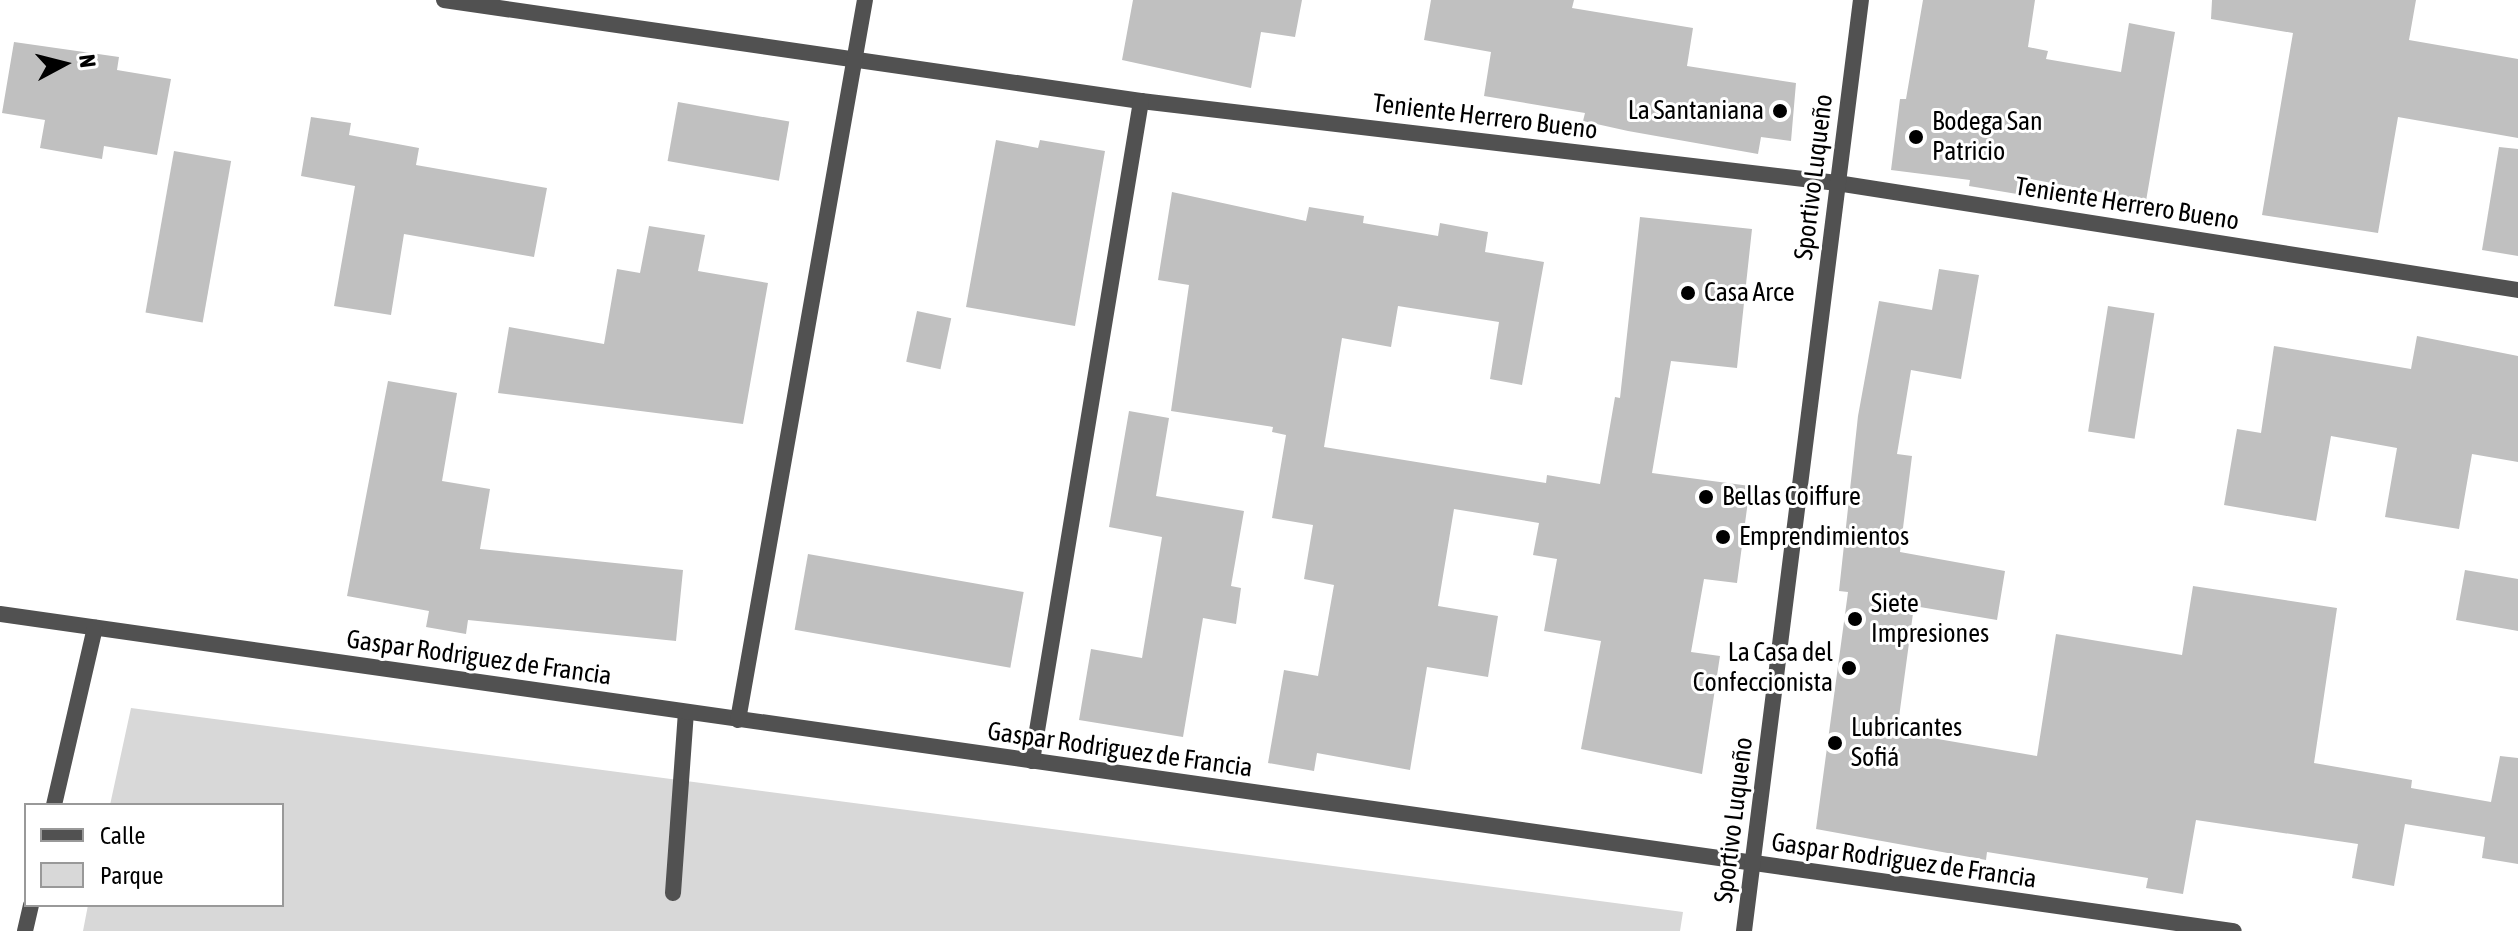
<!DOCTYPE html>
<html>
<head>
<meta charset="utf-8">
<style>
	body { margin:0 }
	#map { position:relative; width:2518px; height:931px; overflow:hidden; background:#fff; font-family:"Asap Condensed",sans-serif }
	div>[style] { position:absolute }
	.green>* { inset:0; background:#d8d8d8 }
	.building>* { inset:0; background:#c0c0c0; transform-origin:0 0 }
	.service>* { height:16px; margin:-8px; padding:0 8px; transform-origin:8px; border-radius:8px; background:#515151 }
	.minor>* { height:16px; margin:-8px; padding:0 8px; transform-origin:8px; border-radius:8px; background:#515151 }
	.tertiary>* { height:16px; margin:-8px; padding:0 8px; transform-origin:8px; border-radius:8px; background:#515151 }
	.dots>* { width:22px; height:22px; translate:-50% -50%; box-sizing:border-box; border:4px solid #fff; border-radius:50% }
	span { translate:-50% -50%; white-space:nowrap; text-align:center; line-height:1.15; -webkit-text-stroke:6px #fff; paint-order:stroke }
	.poi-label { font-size:26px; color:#000 }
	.right { translate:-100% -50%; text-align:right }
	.left { translate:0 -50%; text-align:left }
	.street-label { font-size:26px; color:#000 }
	.legend { position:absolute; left:24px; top:803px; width:260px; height:104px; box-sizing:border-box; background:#fff; border:2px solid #999; margin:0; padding:10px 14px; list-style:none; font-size:24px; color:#000 }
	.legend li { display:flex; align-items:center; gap:16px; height:40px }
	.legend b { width:40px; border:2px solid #999 }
	.north { position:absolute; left:24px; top:24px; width:80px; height:80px; -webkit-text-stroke:6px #fff; paint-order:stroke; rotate:83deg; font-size:22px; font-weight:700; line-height:32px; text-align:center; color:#000 }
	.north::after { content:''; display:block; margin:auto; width:28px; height:36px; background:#000; clip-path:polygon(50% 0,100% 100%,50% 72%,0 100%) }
</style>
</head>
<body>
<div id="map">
	<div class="green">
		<div style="clip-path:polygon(131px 708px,1683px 912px,1680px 931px,83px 931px,88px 905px,282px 905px,282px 805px,110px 805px)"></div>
	</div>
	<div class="building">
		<div style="clip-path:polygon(1133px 0,1302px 0,1295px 37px,1261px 32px,1251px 88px,1122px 60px)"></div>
		<div style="clip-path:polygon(1431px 0,1574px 0,1572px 8px,1693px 28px,1687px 66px,1796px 83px,1791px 141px,1761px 137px,1758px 154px,1628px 131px,1583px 121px,1585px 113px,1484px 96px,1491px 52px,1424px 40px)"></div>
		<div style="clip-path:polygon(1923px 0,2035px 0,2028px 47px,2048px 51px,2046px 59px,2121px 72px,2129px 23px,2175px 32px,2146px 201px,2026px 178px,2023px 195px,1969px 186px,1970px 180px,1891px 170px,1900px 99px,1906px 99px)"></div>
		<div style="clip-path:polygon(2212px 0,2416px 0,2409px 40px,2518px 59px,2518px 138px,2398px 117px,2378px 233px,2262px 215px,2293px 33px,2211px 19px)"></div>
		<div style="clip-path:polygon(14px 42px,119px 57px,117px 70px,171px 79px,157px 155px,104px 146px,102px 159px,40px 148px,45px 120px,2px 113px)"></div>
		<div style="left:678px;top:102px;width:113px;height:60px;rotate:10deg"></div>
		<div style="clip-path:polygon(311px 117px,351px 123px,349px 135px,419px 148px,416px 165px,547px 188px,534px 257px,404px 234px,391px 315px,334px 306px,355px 186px,301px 176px)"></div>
		<div style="clip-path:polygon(996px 140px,1038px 148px,1040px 140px,1105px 151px,1075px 326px,966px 307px)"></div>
		<div style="clip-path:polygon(2499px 147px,2518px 149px,2518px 256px,2482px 250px)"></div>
		<div style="left:174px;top:151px;width:58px;height:164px;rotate:10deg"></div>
		<div style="clip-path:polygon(1172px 192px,1306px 221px,1309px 207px,1364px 216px,1363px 223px,1438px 236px,1440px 223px,1488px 232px,1485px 252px,1544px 262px,1522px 385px,1490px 379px,1499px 322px,1398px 306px,1391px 347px,1342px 338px,1324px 447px,1546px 483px,1547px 475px,1600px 484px,1615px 397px,1620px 398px,1640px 217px,1752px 229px,1737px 368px,1671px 361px,1652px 473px,1750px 486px,1737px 583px,1704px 579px,1691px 652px,1720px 656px,1702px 774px,1581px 749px,1601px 641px,1544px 631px,1557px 559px,1533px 555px,1539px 523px,1454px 509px,1438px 606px,1498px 616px,1488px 677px,1427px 667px,1410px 770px,1317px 753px,1314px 771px,1268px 763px,1284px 670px,1318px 676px,1334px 585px,1304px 579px,1313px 525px,1272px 518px,1286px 435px,1272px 432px,1273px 427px,1171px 411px,1189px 285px,1158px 280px)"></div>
		<div style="clip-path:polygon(649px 226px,705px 235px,698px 271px,768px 283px,743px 424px,498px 393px,509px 327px,604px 344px,617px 269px,640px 273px)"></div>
		<div style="clip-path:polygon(1939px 269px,1979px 275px,1961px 379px,1911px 370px,1897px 454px,1912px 456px,1900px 552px,2005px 571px,1997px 620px,1914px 606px,1897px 732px,2037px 756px,2056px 634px,2182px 655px,2193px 586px,2337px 608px,2314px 763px,2412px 780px,2411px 788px,2491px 802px,2500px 756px,2518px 758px,2518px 864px,2482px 858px,2485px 837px,2405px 824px,2394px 886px,2352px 878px,2358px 844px,2196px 820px,2183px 894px,2146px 888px,2148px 878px,1987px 852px,1986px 860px,1816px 829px,1848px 592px,1839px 591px,1858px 416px,1879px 301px,1932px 310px)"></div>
		<div style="left:2108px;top:306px;width:47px;height:127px;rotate:9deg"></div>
		<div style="left:917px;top:311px;width:35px;height:52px;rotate:12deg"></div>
		<div style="clip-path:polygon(2417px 336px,2518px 356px,2518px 462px,2472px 454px,2459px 529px,2385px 517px,2397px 448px,2331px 436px,2316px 521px,2224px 505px,2237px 429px,2261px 433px,2274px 346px,2411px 369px)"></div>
		<div style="clip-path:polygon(388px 381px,457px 393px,442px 481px,490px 489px,480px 549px,683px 570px,676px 641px,468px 620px,466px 634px,426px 627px,429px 611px,347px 596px)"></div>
		<div style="clip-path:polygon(1129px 411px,1169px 418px,1156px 496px,1244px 511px,1231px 586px,1241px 588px,1236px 624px,1203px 618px,1183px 737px,1079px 720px,1091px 649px,1142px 658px,1162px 537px,1109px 527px)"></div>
		<div style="left:808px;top:554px;width:219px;height:77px;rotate:10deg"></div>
		<div style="clip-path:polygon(2465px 570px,2518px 579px,2518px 631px,2456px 620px)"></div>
	</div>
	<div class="service">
		<div style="left:673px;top:893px;width:181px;rotate:-85.9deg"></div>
	</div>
	<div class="minor">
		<div style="left:444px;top:0;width:704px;rotate:8.25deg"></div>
		<div style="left:1141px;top:101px;width:701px;rotate:6.72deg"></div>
		<div style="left:1837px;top:183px;width:689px;rotate:8.93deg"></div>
		<div style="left:0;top:614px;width:2256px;rotate:8.08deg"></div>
		<div style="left:738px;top:720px;width:731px;rotate:-80deg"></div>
		<div style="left:1032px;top:761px;width:669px;rotate:-80.62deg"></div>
		<div style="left:54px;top:805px;width:182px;rotate:-77deg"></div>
		<div style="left:25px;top:931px;width:27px;rotate:-77deg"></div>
	</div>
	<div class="tertiary">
		<div style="left:1744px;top:931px;width:938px;rotate:-82.84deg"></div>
	</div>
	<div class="dots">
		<div style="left:1780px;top:111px;background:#000"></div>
		<div style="left:1916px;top:137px;background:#000"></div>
		<div style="left:1688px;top:293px;background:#000"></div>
		<div style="left:1706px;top:497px;background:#000"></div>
		<div style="left:1723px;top:537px;background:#000"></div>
		<div style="left:1855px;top:619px;background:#000"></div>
		<div style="left:1849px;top:668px;background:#000"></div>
		<div style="left:1835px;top:743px;background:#000"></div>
	</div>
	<div class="poi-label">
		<span class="right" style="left:1764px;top:111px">La Santaniana</span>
		<span class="left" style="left:1932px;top:137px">Bodega San<br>Patricio</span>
		<span class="left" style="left:1704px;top:293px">Casa Arce</span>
		<span class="left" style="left:1722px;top:497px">Bellas Coiffure</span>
		<span class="left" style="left:1739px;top:537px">Emprendimientos</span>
		<span class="left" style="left:1871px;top:619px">Siete<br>Impresiones</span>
		<span class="right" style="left:1833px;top:668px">La Casa del<br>Confeccionista</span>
		<span class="left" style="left:1851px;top:743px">Lubricantes<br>Sofiá</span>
	</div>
	<div class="street-label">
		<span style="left:1485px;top:117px;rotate:7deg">Teniente Herrero Bueno</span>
		<span style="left:1814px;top:177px;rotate:-83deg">Sportivo Luqueño</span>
		<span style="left:2127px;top:204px;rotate:9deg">Teniente Herrero Bueno</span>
		<span style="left:479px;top:658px;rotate:8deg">Gaspar Rodriguez de Francia</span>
		<span style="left:1120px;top:750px;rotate:8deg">Gaspar Rodriguez de Francia</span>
		<span style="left:1734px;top:820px;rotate:-83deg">Sportivo Luqueño</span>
		<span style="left:1904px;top:861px;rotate:8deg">Gaspar Rodriguez de Francia</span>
	</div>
	<ul class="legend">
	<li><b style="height:10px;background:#515151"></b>Calle</li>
	<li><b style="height:22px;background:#d8d8d8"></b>Parque</li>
	</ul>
	<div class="north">N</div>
</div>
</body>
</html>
